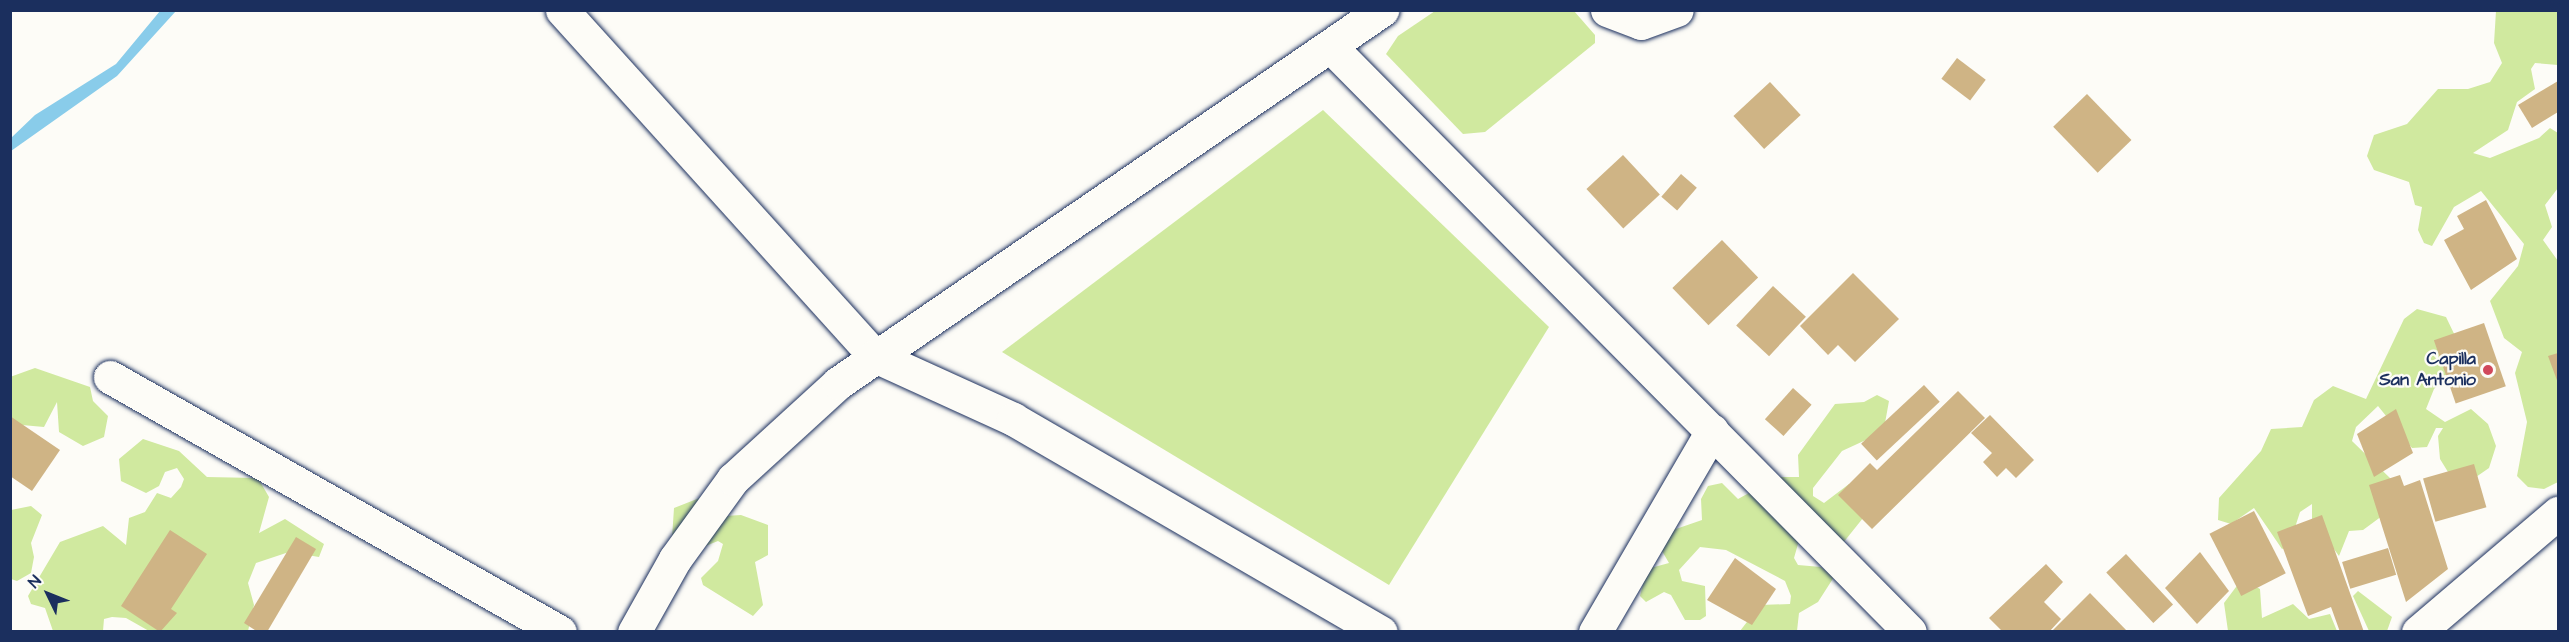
<!DOCTYPE html>
<html>
<head>
<meta charset="utf-8">
<style>
	body { margin:0 }
	#map { position:relative; width:2569px; height:642px; overflow:hidden; background:#fdfcf7; font-family:"Architects Daughter",sans-serif }
	div>[style] { position:absolute }
	.green>* { inset:0; background:#d0e99f }
	.water>* { inset:0; background:#89ccea }
	.building>* { inset:0; background:#cfb485; transform-origin:0 0 }
	.roads { filter:drop-shadow(0 0 2px #1b2f5e) drop-shadow(0 0 2px #1b2f5e) }
	.street>* { height:33px; margin:-16.5px; padding:0 16.5px; transform-origin:16.5px; border-radius:16.5px; background:#fdfcf7 }
	.dots>* { width:16px; height:16px; translate:-50% -50%; box-sizing:border-box; border:3px solid #fdfcf7; border-radius:50% }
	span { translate:-50% -50%; white-space:nowrap; text-align:center; line-height:1.15; -webkit-text-stroke:4.5px #fdfcf7; paint-order:stroke }
	.poi-label { font-size:18px; color:#1b2f5e; font-weight:700 }
	.right { translate:-100% -50%; text-align:right }
	.frame { position:absolute; inset:0; border:12px solid #1b2f5e; pointer-events:none }
	.north { position:absolute; left:18px; top:564px; width:60px; height:60px; -webkit-text-stroke:4px #fdfcf7; paint-order:stroke; rotate:313deg; font-size:16px; font-weight:700; line-height:24px; text-align:center; color:#1b2f5e }
	.north::after { content:''; display:block; margin:auto; width:21px; height:27px; background:#1b2f5e; clip-path:polygon(50% 0,100% 100%,50% 72%,0 100%) }
</style>
</head>
<body>
<div id="map">
	<div class="green">
		<div style="clip-path:polygon(1435px 11px,1574px 11px,1595px 35px,1595px 43px,1485px 132px,1463px 134px,1386px 54px,1398px 36px)"></div>
		<div style="clip-path:polygon(2496px 11px,2558px 11px,2558px 65px,2535px 63px,2531px 69px,2535px 89px,2517px 102px,2508px 130px,2473px 153px,2490px 158px,2539px 138px,2550px 128px,2558px 133px,2558px 188px,2545px 205px,2552px 227px,2543px 240px,2558px 261px,2558px 482px,2544px 489px,2528px 487px,2517px 476px,2527px 422px,2515px 373px,2522px 352px,2504px 338px,2490px 301px,2518px 266px,2524px 244px,2481px 191px,2454px 207px,2432px 246px,2424px 243px,2418px 230px,2422px 207px,2415px 205px,2409px 182px,2374px 170px,2367px 156px,2374px 135px,2407px 124px,2438px 89px,2468px 89px,2490px 82px,2502px 63px,2494px 43px)"></div>
		<div style="clip-path:polygon(1323px 110px,1549px 327px,1389px 585px,1002px 352px)"></div>
		<div style="clip-path:polygon(2417px 309px,2446px 317px,2459px 344px,2450px 373px,2434px 389px,2426px 409px,2445px 422px,2471px 409px,2488px 424px,2496px 446px,2489px 468px,2476px 477px,2448px 472px,2440px 459px,2438px 436px,2443px 428px,2436px 428px,2427px 447px,2412px 448px,2378px 406px,2356px 427px,2352px 441px,2391px 479px,2382px 516px,2363px 530px,2349px 531px,2339px 556px,2312px 519px,2312px 504px,2300px 512px,2289px 546px,2282px 549px,2254px 508px,2231px 524px,2218px 520px,2219px 498px,2261px 451px,2271px 429px,2302px 427px,2314px 400px,2333px 386px,2366px 399px,2404px 319px)"></div>
		<div style="clip-path:polygon(35px 368px,90px 387px,93px 401px,108px 416px,104px 437px,83px 446px,59px 432px,57px 402px,44px 427px,11px 424px,10px 377px)"></div>
		<div style="clip-path:polygon(1877px 395px,1889px 401px,1885px 423px,1868px 439px,1842px 451px,1813px 488px,1813px 496px,1824px 503px,1849px 484px,1867px 513px,1843px 543px,1802px 538px,1798px 544px,1794px 558px,1798px 565px,1821px 567px,1834px 577px,1818px 602px,1799px 613px,1797px 631px,1740px 631px,1760px 605px,1790px 604px,1791px 596px,1785px 581px,1726px 550px,1700px 547px,1679px 570px,1682px 581px,1705px 586px,1706px 616px,1700px 620px,1685px 620px,1671px 595px,1664px 592px,1646px 602px,1640px 596px,1647px 569px,1669px 563px,1662px 551px,1673px 530px,1702px 520px,1701px 499px,1708px 486px,1722px 483px,1738px 499px,1778px 477px,1799px 477px,1798px 455px,1835px 404px,1864px 402px)"></div>
		<div style="clip-path:polygon(143px 439px,179px 451px,207px 477px,258px 478px,269px 497px,259px 533px,285px 519px,324px 544px,319px 557px,289px 552px,256px 563px,248px 583px,254px 605px,248px 631px,149px 631px,126px 618px,112px 617px,104px 619px,103px 631px,53px 631px,45px 608px,31px 604px,28px 596px,60px 542px,103px 526px,126px 545px,129px 518px,145px 512px,157px 493px,171px 498px,181px 487px,184px 479px,177px 468px,165px 472px,159px 486px,146px 493px,121px 481px,119px 459px)"></div>
		<div style="clip-path:polygon(702px 497px,725px 516px,741px 515px,768px 525px,768px 555px,755px 562px,763px 605px,753px 616px,703px 585px,701px 578px,718px 561px,723px 544px,718px 541px,698px 549px,672px 538px,674px 508px)"></div>
		<div style="clip-path:polygon(31px 506px,42px 515px,31px 543px,34px 557px,31px 573px,17px 581px,11px 579px,11px 510px)"></div>
		<div style="clip-path:polygon(2242px 579px,2260px 589px,2262px 618px,2293px 604px,2309px 619px,2330px 614px,2337px 631px,2228px 631px,2224px 603px)"></div>
		<div style="clip-path:polygon(2358px 591px,2392px 617px,2387px 631px,2369px 631px,2353px 596px)"></div>
	</div>
	<div class="water">
		<div style="clip-path:polygon(160px 11px,176px 11px,117px 76px,11px 151px,11px 138px,35px 115px,116px 64px)"></div>
	</div>
	<div class="building">
		<div style="left:1957px;top:58px;width:36px;height:26px;rotate:37deg"></div>
		<div style="clip-path:polygon(2558px 81px,2558px 112px,2532px 128px,2518px 105px)"></div>
		<div style="left:1770px;top:82px;width:45px;height:50px;rotate:47deg"></div>
		<div style="left:2087px;top:94px;width:64px;height:47px;rotate:46deg"></div>
		<div style="left:1623px;top:155px;width:54px;height:50px;rotate:47deg"></div>
		<div style="left:1681px;top:174px;width:21px;height:30px;rotate:41deg"></div>
		<div style="clip-path:polygon(2486px 200px,2517px 259px,2471px 290px,2444px 240px,2464px 229px,2457px 216px)"></div>
		<div style="left:1722px;top:240px;width:52px;height:69px;rotate:46deg"></div>
		<div style="clip-path:polygon(1853px 273px,1899px 319px,1855px 362px,1838px 345px,1828px 355px,1800px 326px)"></div>
		<div style="left:1773px;top:286px;width:45px;height:54px;rotate:43deg"></div>
		<div style="left:2484px;top:323px;width:67px;height:53px;rotate:71deg"></div>
		<div style="clip-path:polygon(2558px 353px,2558px 383px,2548px 356px)"></div>
		<div style="left:1924px;top:385px;width:23px;height:86px;rotate:47deg"></div>
		<div style="left:1793px;top:388px;width:25px;height:42px;rotate:42deg"></div>
		<div style="clip-path:polygon(1958px 391px,1985px 418px,1872px 529px,1838px 495px,1870px 463px,1877px 470px)"></div>
		<div style="clip-path:polygon(2396px 409px,2413px 453px,2374px 477px,2357px 434px)"></div>
		<div style="clip-path:polygon(1990px 415px,2034px 460px,2016px 478px,2006px 468px,1997px 477px,1983px 462px,1992px 453px,1971px 433px)"></div>
		<div style="clip-path:polygon(10px 416px,60px 450px,32px 491px,10px 476px)"></div>
		<div style="left:2474px;top:464px;width:45px;height:53px;rotate:74deg"></div>
		<div style="clip-path:polygon(2400px 475px,2404px 486px,2420px 480px,2448px 569px,2406px 602px,2369px 485px)"></div>
		<div style="left:2254px;top:511px;width:70px;height:50px;rotate:63deg"></div>
		<div style="clip-path:polygon(2322px 515px,2364px 632px,2340px 632px,2331px 607px,2308px 616px,2277px 532px)"></div>
		<div style="clip-path:polygon(170px 530px,207px 554px,171px 609px,177px 613px,160px 632px,121px 606px)"></div>
		<div style="clip-path:polygon(296px 537px,316px 549px,267px 632px,258px 632px,244px 623px)"></div>
		<div style="left:2388px;top:548px;width:28px;height:48px;rotate:73deg"></div>
		<div style="clip-path:polygon(2200px 552px,2229px 591px,2197px 624px,2165px 588px)"></div>
		<div style="left:2126px;top:554px;width:69px;height:27px;rotate:47deg"></div>
		<div style="clip-path:polygon(1735px 558px,1776px 589px,1752px 625px,1707px 600px)"></div>
		<div style="clip-path:polygon(2046px 564px,2063px 582px,2044px 602px,2061px 619px,2049px 632px,2003px 632px,1989px 618px)"></div>
		<div style="clip-path:polygon(2090px 593px,2128px 632px,2051px 632px)"></div>
	</div>
	<div class="roads">
		<div class="street">
			<div style="left:562px;top:10px;width:467px;rotate:47.9deg"></div>
			<div style="left:875px;top:356px;width:152px;rotate:24.5deg"></div>
			<div style="left:1013px;top:419px;width:425px;rotate:30.1deg"></div>
			<div style="left:1607px;top:10px;width:36px;rotate:21deg"></div>
			<div style="left:1641px;top:23px;width:38px;rotate:-20deg"></div>
			<div style="left:1330px;top:46px;width:824px;rotate:45.29deg"></div>
			<div style="left:110px;top:377px;width:517px;rotate:29.54deg"></div>
			<div style="left:634px;top:632px;width:84px;rotate:-60.7deg"></div>
			<div style="left:675px;top:559px;width:99px;rotate:-54.1deg"></div>
			<div style="left:733px;top:479px;width:142px;rotate:-42.4deg"></div>
			<div style="left:838px;top:383px;width:660px;rotate:-34.44deg"></div>
			<div style="left:1595px;top:632px;width:233px;rotate:-59.8deg"></div>
			<div style="left:2418px;top:632px;width:184px;rotate:-40.4deg"></div>
		</div>
	</div>
	<div class="dots">
		<div style="left:2488px;top:370px;background:#d1495b"></div>
	</div>
	<div class="poi-label">
		<span class="right" style="left:2476px;top:370px">Capilla<br>San Antonio</span>
	</div>
	<div class="frame"></div>
	<div class="north">N</div>
</div>
</body>
</html>
